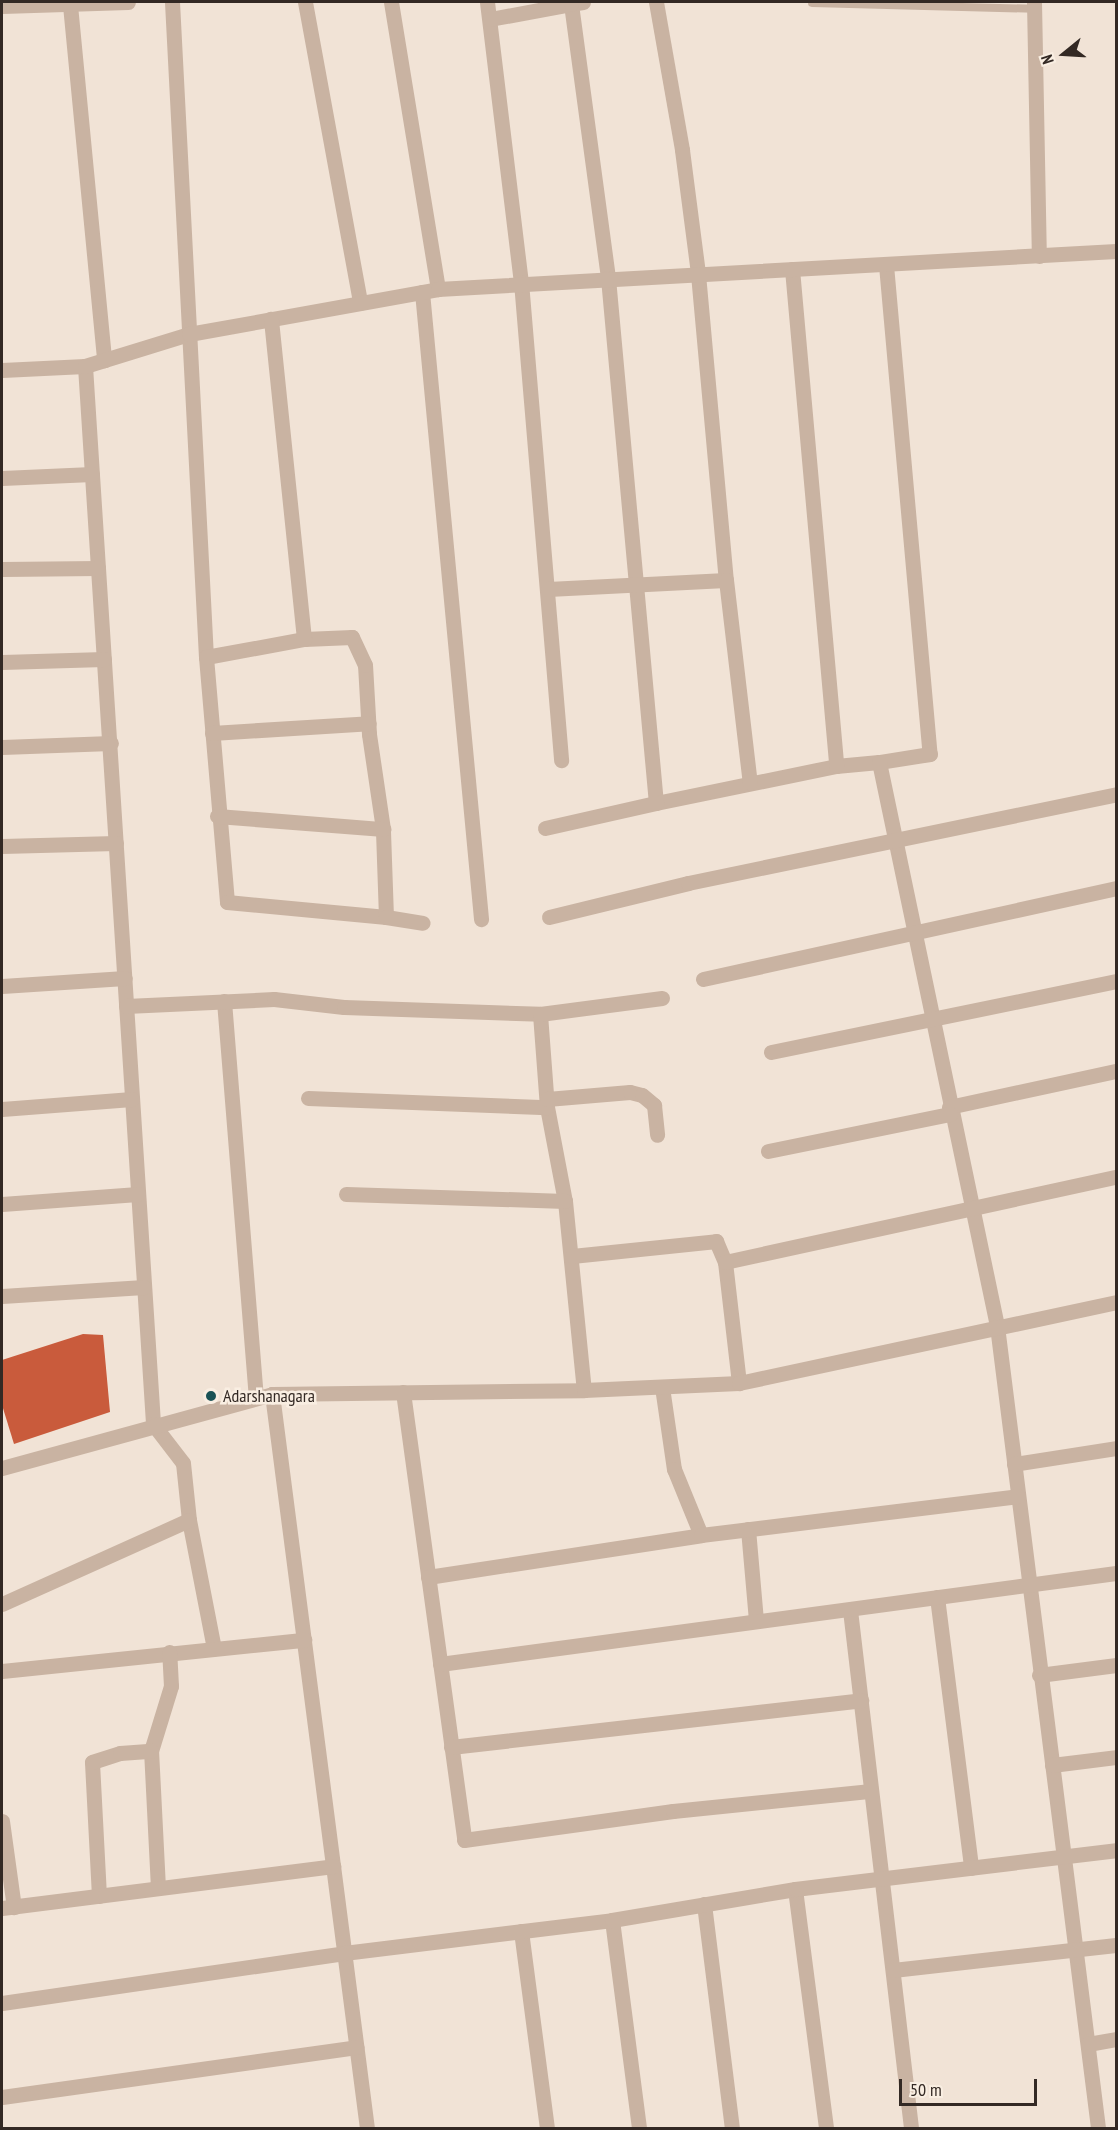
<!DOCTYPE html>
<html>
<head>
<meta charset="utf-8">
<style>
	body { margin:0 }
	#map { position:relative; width:1118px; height:2130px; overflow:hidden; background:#f1e3d6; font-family:"PT Sans Narrow",sans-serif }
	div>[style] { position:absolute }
	.building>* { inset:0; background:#c95b3c }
	.service>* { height:8px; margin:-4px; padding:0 4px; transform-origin:4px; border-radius:4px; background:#c9b3a2 }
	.minor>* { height:15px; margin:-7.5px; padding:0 7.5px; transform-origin:7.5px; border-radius:7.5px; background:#c9b3a2 }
	.tertiary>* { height:15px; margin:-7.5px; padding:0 7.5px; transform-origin:7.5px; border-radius:7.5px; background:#c9b3a2 }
	.dots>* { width:16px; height:16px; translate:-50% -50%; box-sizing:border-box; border:3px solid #f9eee2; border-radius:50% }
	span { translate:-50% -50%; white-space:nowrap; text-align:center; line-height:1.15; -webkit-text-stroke:5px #f9eee2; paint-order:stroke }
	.poi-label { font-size:18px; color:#332924 }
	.left { translate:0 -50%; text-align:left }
	.frame { position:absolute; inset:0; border:3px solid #332924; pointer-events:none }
	.north { position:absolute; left:1034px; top:24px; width:60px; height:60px; -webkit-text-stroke:4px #f9eee2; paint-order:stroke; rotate:252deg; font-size:16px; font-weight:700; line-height:24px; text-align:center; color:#332924 }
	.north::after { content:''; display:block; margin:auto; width:21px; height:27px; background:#332924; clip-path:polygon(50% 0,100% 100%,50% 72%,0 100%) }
	.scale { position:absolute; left:899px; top:2079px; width:138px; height:27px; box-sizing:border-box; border:3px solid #332924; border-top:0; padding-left:8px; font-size:18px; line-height:21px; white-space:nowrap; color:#332924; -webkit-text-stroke:4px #f9eee2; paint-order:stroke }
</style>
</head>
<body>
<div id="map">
	<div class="building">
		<div style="clip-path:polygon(83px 1334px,103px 1335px,110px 1412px,14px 1444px,2px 1405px,2px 1360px)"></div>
	</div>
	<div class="service">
		<div style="left:812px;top:3px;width:222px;rotate:1.5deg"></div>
	</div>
	<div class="minor">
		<div style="left:172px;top:2px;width:656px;rotate:87.03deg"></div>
		<div style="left:206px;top:657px;width:246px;rotate:85.1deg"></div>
		<div style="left:227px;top:902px;width:160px;rotate:5.4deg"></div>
		<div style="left:386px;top:917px;width:88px;rotate:-92deg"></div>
		<div style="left:383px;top:829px;width:96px;rotate:-98.4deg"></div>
		<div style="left:369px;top:734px;width:69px;rotate:-93.3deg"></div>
		<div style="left:365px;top:665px;width:31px;rotate:-115deg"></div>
		<div style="left:352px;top:637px;width:48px;rotate:177.6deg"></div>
		<div style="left:305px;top:2px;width:306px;rotate:79.6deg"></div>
		<div style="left:391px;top:2px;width:291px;rotate:80.7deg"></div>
		<div style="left:487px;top:2px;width:282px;rotate:83.1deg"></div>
		<div style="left:521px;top:282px;width:480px;rotate:85.2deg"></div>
		<div style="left:583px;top:2px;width:12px;rotate:171deg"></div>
		<div style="left:571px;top:4px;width:276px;rotate:82.3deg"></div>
		<div style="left:608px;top:278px;width:527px;rotate:84.78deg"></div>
		<div style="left:656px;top:803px;width:184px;rotate:-11.6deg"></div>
		<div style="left:836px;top:766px;width:43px;rotate:-5.3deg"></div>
		<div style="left:656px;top:2px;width:150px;rotate:80deg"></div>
		<div style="left:682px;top:150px;width:125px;rotate:82.6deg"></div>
		<div style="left:698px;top:274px;width:307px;rotate:84.8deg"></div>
		<div style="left:1034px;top:2px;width:254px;rotate:88.9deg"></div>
		<div style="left:70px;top:5px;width:357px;rotate:84.5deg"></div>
		<div style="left:2px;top:6px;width:126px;rotate:-1.8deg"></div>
		<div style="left:490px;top:19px;width:82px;rotate:-10.5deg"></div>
		<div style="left:571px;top:4px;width:2px;rotate:-90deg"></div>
		<div style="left:886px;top:265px;width:491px;rotate:84.9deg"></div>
		<div style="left:930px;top:754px;width:52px;rotate:171.1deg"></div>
		<div style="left:879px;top:762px;width:576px;rotate:78.18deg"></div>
		<div style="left:997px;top:1326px;width:808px;rotate:82.82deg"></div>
		<div style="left:792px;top:269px;width:499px;rotate:84.9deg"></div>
		<div style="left:422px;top:292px;width:630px;rotate:84.62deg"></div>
		<div style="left:85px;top:366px;width:1060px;rotate:86.32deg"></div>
		<div style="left:153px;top:1424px;width:49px;rotate:52.4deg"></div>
		<div style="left:183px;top:1463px;width:57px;rotate:84deg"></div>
		<div style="left:189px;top:1520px;width:131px;rotate:79deg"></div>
		<div style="left:2px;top:370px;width:83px;rotate:-2.8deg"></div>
		<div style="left:85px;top:366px;width:109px;rotate:-17.1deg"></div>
		<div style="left:189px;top:334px;width:253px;rotate:-10.2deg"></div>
		<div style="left:438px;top:289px;width:679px;rotate:-3.21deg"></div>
		<div style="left:2px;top:478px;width:90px;rotate:-2.5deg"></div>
		<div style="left:2px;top:569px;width:96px;rotate:-0.6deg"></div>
		<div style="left:548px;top:589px;width:178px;rotate:-2.9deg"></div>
		<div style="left:726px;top:580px;width:204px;rotate:83.3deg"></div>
		<div style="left:206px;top:657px;width:100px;rotate:-10.4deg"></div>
		<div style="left:304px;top:639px;width:322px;rotate:-95.9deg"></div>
		<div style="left:2px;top:662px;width:102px;rotate:-1.7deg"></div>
		<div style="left:212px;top:733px;width:157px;rotate:-3.6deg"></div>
		<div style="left:2px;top:747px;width:109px;rotate:-2.1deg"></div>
		<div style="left:217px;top:816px;width:167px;rotate:4.5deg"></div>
		<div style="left:545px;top:828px;width:114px;rotate:-12.7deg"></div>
		<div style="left:2px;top:846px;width:114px;rotate:-1.5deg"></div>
		<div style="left:386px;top:917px;width:37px;rotate:9deg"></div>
		<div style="left:549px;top:917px;width:143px;rotate:-13.7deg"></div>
		<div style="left:688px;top:883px;width:437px;rotate:-11.7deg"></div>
		<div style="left:703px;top:979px;width:423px;rotate:-12.4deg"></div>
		<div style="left:2px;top:986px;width:123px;rotate:-3.7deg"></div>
		<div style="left:224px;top:1001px;width:397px;rotate:85.4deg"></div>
		<div style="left:126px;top:1006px;width:148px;rotate:-2.7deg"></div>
		<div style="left:274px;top:999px;width:70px;rotate:6.5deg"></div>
		<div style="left:344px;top:1007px;width:196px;rotate:2deg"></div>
		<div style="left:540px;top:1014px;width:93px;rotate:85.7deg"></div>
		<div style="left:547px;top:1107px;width:96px;rotate:79.2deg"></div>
		<div style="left:565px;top:1201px;width:190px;rotate:84.3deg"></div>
		<div style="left:540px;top:1014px;width:123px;rotate:-7.5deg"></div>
		<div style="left:771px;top:1052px;width:352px;rotate:-11.6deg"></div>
		<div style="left:308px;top:1098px;width:239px;rotate:2.2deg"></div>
		<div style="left:547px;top:1099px;width:83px;rotate:-4.8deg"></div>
		<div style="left:630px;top:1092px;width:12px;rotate:14deg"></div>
		<div style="left:642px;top:1095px;width:16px;rotate:40deg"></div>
		<div style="left:654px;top:1105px;width:30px;rotate:84deg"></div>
		<div style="left:949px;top:1107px;width:171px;rotate:-12.2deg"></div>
		<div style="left:2px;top:1109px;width:130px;rotate:-4.4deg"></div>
		<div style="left:768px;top:1151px;width:186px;rotate:-11.5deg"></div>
		<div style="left:346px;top:1194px;width:219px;rotate:1.8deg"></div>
		<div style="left:2px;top:1204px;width:136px;rotate:-4.2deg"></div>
		<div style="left:572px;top:1256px;width:145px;rotate:-5.9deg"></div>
		<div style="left:716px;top:1241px;width:23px;rotate:67deg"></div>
		<div style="left:725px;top:1262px;width:122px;rotate:83.4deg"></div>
		<div style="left:725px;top:1262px;width:400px;rotate:-12.3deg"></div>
		<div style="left:2px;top:1296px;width:142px;rotate:-3.6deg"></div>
		<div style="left:662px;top:1387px;width:83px;rotate:81.7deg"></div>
		<div style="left:674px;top:1469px;width:71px;rotate:67.8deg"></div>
		<div style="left:403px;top:1392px;width:452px;rotate:82.2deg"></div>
		<div style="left:464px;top:1840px;width:211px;rotate:-7.9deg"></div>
		<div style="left:673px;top:1811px;width:199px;rotate:-5.8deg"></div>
		<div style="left:272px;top:1394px;width:740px;rotate:82.63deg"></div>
		<div style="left:1014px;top:1464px;width:103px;rotate:-8.9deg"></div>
		<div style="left:748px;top:1529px;width:91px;rotate:85deg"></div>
		<div style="left:428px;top:1577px;width:276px;rotate:-8.7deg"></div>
		<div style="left:701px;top:1535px;width:319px;rotate:-7deg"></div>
		<div style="left:937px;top:1597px;width:273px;rotate:82.8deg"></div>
		<div style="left:2px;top:1604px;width:205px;rotate:-24.2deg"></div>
		<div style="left:850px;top:1610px;width:522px;rotate:83.28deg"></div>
		<div style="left:440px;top:1664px;width:682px;rotate:-7.67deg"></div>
		<div style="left:2px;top:1671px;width:304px;rotate:-5.9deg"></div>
		<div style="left:1039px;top:1675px;width:78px;rotate:-7.4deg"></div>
		<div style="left:451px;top:1747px;width:413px;rotate:-6.5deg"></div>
		<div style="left:1052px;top:1765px;width:64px;rotate:-7.1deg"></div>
		<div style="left:2px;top:1821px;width:87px;rotate:82.1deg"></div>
		<div style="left:158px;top:1888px;width:137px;rotate:-92.9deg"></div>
		<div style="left:151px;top:1751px;width:68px;rotate:-72.9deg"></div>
		<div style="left:171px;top:1686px;width:34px;rotate:-93deg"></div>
		<div style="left:795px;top:1889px;width:241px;rotate:82.6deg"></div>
		<div style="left:99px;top:1896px;width:134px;rotate:-93deg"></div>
		<div style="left:92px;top:1762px;width:29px;rotate:-18deg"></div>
		<div style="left:120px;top:1753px;width:31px;rotate:-4deg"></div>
		<div style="left:704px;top:1904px;width:226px;rotate:82.9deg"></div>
		<div style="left:2px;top:1908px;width:334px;rotate:-7.2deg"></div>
		<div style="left:612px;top:1920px;width:210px;rotate:82.6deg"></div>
		<div style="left:521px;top:1931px;width:199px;rotate:82.5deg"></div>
		<div style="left:893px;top:1970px;width:224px;rotate:-6.4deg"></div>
		<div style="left:2px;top:2003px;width:346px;rotate:-8.3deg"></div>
		<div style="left:344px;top:1953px;width:270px;rotate:-7deg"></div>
		<div style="left:612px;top:1920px;width:186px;rotate:-9.6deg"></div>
		<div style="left:795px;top:1889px;width:323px;rotate:-6.9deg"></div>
		<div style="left:1088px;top:2044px;width:28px;rotate:-10deg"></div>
		<div style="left:2px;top:2097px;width:358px;rotate:-8deg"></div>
	</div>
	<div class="tertiary">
		<div style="left:2px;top:1468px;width:280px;rotate:-15.3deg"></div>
		<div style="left:272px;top:1394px;width:312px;rotate:-0.7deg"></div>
		<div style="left:584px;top:1390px;width:155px;rotate:-2.6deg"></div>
		<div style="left:739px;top:1383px;width:386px;rotate:-12.1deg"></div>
	</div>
	<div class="dots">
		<div style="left:211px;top:1396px;background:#1a5255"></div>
	</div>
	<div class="poi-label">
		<span class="left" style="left:223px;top:1396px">Adarshanagara</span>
	</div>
	<div class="frame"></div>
	<div class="north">N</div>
	<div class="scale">50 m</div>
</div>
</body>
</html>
